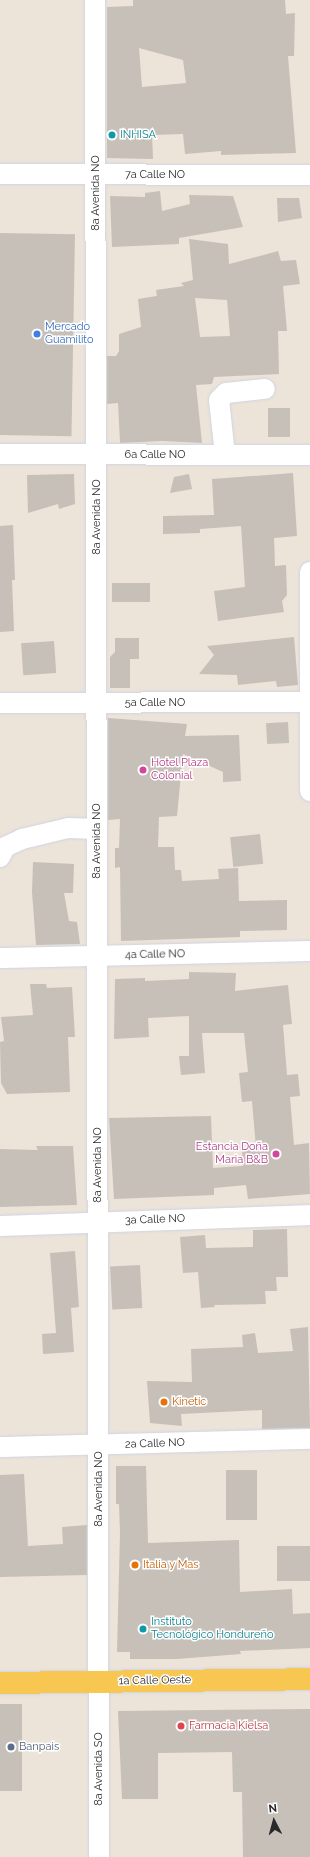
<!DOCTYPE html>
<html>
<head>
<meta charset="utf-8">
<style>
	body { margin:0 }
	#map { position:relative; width:310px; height:1857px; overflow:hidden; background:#ece3d9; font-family:Raleway,sans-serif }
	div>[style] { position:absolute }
	.building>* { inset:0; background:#c7c0b9; transform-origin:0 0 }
	.roads { filter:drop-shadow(0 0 1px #ced4e3) drop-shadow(0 0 1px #ced4e3) }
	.minor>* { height:20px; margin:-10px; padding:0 10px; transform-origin:10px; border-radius:10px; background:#fff }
	.major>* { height:22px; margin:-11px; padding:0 11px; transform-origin:11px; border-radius:11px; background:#f8c752 }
	.dots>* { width:11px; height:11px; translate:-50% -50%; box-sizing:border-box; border:2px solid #fff; border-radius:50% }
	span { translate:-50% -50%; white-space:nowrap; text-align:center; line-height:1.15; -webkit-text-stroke:3px #fff; paint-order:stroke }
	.culture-label { font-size:11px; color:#0d838f }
	.left { translate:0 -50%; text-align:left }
	.street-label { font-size:11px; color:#292929 }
	.shop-label { font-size:11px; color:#366cbe }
	.hotel-label { font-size:11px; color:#b23c85 }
	.right { translate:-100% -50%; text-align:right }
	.food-label { font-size:11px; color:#c56008 }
	.health-label { font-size:11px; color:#be3a42 }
	.service-label { font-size:11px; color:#4e5e75 }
	.north { position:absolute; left:254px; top:1801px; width:40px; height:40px; -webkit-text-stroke:3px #fff; paint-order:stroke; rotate:354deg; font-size:11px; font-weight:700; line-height:16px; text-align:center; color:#292929 }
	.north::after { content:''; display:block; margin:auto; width:14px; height:18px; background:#292929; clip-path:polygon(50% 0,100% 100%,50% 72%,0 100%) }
</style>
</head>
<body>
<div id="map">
	<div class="building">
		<div style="clip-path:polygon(evenodd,133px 0,285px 0,286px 14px,295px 13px,294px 56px,288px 56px,296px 153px,221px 155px,221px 151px,185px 154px,183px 134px,152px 135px,153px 159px,107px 158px,107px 7px,133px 6px,133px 0,139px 48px,183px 60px,186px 83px,142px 87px,139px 48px)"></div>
		<div style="clip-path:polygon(160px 191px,162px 211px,190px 204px,189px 195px,233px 196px,243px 227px,179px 238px,179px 244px,112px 247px,110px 196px,145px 197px,145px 193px)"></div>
		<div style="clip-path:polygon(277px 198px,299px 198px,302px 218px,278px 222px)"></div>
		<div style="left:0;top:233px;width:75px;height:202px;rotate:1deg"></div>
		<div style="clip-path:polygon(evenodd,189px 239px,228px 244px,229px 264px,260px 256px,261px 258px,260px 256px,278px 251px,281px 261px,296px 260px,300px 284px,283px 286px,287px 331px,278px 331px,279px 374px,214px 377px,212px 384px,196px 385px,202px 443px,162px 441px,120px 443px,118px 403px,107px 404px,107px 356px,116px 356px,119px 351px,119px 334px,141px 327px,138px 299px,157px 296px,156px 290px,184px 286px,181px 283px,193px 280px,189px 239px,195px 298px,227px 300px,230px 336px,200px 337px,195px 298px)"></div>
		<div style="left:290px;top:408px;width:29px;height:22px;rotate:90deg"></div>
		<div style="clip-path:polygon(293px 473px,297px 536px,274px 538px,275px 566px,286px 565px,287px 595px,282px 601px,284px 612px,218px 621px,214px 591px,245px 587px,241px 526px,200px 529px,200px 533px,163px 534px,163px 516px,214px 515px,212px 479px)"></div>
		<div style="clip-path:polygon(74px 474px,75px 504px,59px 509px,58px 504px,28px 513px,27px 475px)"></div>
		<div style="clip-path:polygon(189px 474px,192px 489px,170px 493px,174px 477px)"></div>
		<div style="clip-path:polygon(13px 525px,15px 580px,12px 580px,14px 631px,0 632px,0 526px)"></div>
		<div style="left:150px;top:583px;width:19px;height:38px;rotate:90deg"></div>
		<div style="clip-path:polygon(294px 637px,298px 685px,277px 687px,276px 681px,238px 685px,237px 675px,199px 674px,214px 655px,207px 646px)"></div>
		<div style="clip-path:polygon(115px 638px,139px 638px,139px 659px,130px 659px,130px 688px,110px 688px,110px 657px,115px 652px)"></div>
		<div style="left:54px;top:641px;width:32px;height:33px;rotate:86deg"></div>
		<div style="clip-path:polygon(108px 718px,187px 724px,185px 736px,239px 735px,241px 781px,223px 782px,223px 772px,183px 754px,177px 816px,159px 817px,158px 847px,174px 847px,175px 870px,181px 870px,182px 881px,219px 879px,218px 869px,238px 868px,239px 901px,287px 900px,287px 930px,240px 931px,240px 937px,121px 941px,120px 867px,115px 868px,115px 848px,119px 848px,120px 819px,108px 820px)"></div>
		<div style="left:288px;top:722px;width:21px;height:22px;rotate:87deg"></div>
		<div style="left:260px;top:834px;width:30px;height:30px;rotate:84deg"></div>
		<div style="clip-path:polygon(33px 862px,74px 864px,73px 893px,64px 893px,69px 921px,77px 922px,80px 944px,36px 945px,32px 892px)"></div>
		<div style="clip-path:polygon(189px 972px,236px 973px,235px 991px,288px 985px,292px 1024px,283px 1025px,287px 1075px,298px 1074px,300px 1096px,290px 1097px,294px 1145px,309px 1143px,310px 1194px,248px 1199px,246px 1185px,214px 1188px,214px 1195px,114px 1199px,109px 1118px,211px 1116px,213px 1168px,243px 1166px,242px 1149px,256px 1148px,252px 1101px,242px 1102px,239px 1073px,248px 1072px,244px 1033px,202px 1033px,205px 1073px,181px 1075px,179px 1056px,189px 1056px,189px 1016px,148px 1018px,149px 1037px,114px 1039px,115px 979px,145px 978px,145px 981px,189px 979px)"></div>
		<div style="clip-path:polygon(30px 984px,46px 984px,47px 988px,72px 987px,75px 1037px,68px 1037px,70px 1092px,7px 1094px,1px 1083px,0 1042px,4px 1041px,1px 1017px,33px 1015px)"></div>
		<div style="clip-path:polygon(36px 1146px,73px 1146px,77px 1205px,0 1207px,0 1149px,38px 1150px)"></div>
		<div style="clip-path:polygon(287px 1229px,288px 1277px,276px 1277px,277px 1291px,265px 1291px,266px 1304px,214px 1305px,215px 1307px,201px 1308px,198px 1272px,183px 1273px,180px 1237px,205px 1235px,206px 1248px,253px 1247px,253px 1230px)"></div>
		<div style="clip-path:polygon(75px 1251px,79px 1307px,71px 1308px,74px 1352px,43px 1354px,42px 1334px,56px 1333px,50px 1253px)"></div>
		<div style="left:140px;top:1265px;width:43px;height:30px;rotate:87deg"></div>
		<div style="clip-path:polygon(308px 1327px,310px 1428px,262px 1429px,262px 1410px,181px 1414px,182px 1426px,150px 1423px,147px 1381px,192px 1382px,191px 1349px,243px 1347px,242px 1335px,255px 1333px,258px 1353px,293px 1351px,290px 1329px)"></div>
		<div style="clip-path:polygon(116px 1466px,146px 1466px,148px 1543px,239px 1540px,240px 1592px,292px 1589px,293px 1614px,310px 1613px,310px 1648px,240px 1651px,241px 1654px,177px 1659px,130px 1659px,130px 1652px,117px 1652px,120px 1533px,119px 1504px,116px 1504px)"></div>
		<div style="left:226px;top:1470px;width:31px;height:50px"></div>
		<div style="clip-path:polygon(24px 1474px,28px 1546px,63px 1544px,62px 1527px,87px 1525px,87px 1575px,0 1577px,0 1475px)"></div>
		<div style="left:310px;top:1546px;width:35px;height:33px;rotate:90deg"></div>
		<div style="left:0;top:1704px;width:22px;height:87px"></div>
		<div style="clip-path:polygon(310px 1709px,310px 1857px,243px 1857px,242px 1792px,233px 1792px,232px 1752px,158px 1753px,158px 1799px,122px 1799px,118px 1711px)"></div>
	</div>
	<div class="roads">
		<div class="minor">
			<div style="left:95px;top:0;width:1857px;rotate:89.88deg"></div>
			<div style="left:0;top:174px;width:310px;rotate:0.2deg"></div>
			<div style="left:0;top:454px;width:310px;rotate:0.2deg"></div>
			<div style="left:225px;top:455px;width:55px;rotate:-96.2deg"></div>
			<div style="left:219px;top:400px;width:10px;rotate:-45deg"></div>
			<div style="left:226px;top:393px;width:39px;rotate:-6deg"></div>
			<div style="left:310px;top:572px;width:219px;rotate:90deg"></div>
			<div style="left:0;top:703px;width:310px;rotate:-0.2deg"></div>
			<div style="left:0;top:857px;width:11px;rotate:-63deg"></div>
			<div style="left:5px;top:847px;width:19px;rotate:-25deg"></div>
			<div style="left:22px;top:839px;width:47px;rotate:-13.4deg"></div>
			<div style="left:68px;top:828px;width:29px;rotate:2deg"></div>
			<div style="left:0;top:958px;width:310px;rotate:-1.3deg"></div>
			<div style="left:0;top:1226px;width:310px;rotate:-2deg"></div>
			<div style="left:0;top:1447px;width:310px;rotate:-1.5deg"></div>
		</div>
		<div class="major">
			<div style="left:0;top:1683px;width:310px;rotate:-0.7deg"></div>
		</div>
	</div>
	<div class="dots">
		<div style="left:112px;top:135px;background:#0f9aa8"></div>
		<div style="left:37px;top:334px;background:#3f7fe0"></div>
		<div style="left:143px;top:770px;background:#d1479c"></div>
		<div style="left:276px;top:1154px;background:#d1479c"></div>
		<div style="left:164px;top:1402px;background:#e8710a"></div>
		<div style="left:135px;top:1565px;background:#e8710a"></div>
		<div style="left:143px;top:1629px;background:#0f9aa8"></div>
		<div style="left:181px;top:1726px;background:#e0444e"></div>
		<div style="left:11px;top:1747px;background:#5c6f8a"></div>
	</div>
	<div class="culture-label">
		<span class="left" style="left:120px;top:135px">INHISA</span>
		<span class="left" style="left:151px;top:1629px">Instituto<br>Tecnológico Hondureño</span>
	</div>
	<div class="street-label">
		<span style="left:155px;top:175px">7a Calle NO</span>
		<span style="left:96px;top:193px;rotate:-90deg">8a Avenida NO</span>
		<span style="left:155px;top:455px">6a Calle NO</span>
		<span style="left:97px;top:517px;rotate:-90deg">8a Avenida NO</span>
		<span style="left:155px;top:703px">5a Calle NO</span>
		<span style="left:97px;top:841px;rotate:-90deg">8a Avenida NO</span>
		<span style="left:155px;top:955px;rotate:-1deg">4a Calle NO</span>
		<span style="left:98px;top:1165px;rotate:-90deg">8a Avenida NO</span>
		<span style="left:155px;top:1220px;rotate:-2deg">3a Calle NO</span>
		<span style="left:155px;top:1444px;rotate:-2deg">2a Calle NO</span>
		<span style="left:99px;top:1489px;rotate:-90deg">8a Avenida NO</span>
		<span style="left:155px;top:1681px;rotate:-1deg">1a Calle Oeste</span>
		<span style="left:99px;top:1769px;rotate:-90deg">8a Avenida SO</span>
	</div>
	<div class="shop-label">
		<span class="left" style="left:45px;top:334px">Mercado<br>Guamilito</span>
	</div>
	<div class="hotel-label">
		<span class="left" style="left:151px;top:770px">Hotel Plaza<br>Colonial</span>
		<span class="right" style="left:268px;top:1154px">Estancia Doña<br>Maria B&amp;B</span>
	</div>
	<div class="food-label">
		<span class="left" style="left:172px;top:1402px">Kinetic</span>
		<span class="left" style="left:143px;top:1565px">Italia y Mas</span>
	</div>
	<div class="health-label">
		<span class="left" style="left:189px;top:1726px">Farmacia Kielsa</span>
	</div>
	<div class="service-label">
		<span class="left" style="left:19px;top:1747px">Banpais</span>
	</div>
	<div class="north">N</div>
</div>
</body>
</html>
